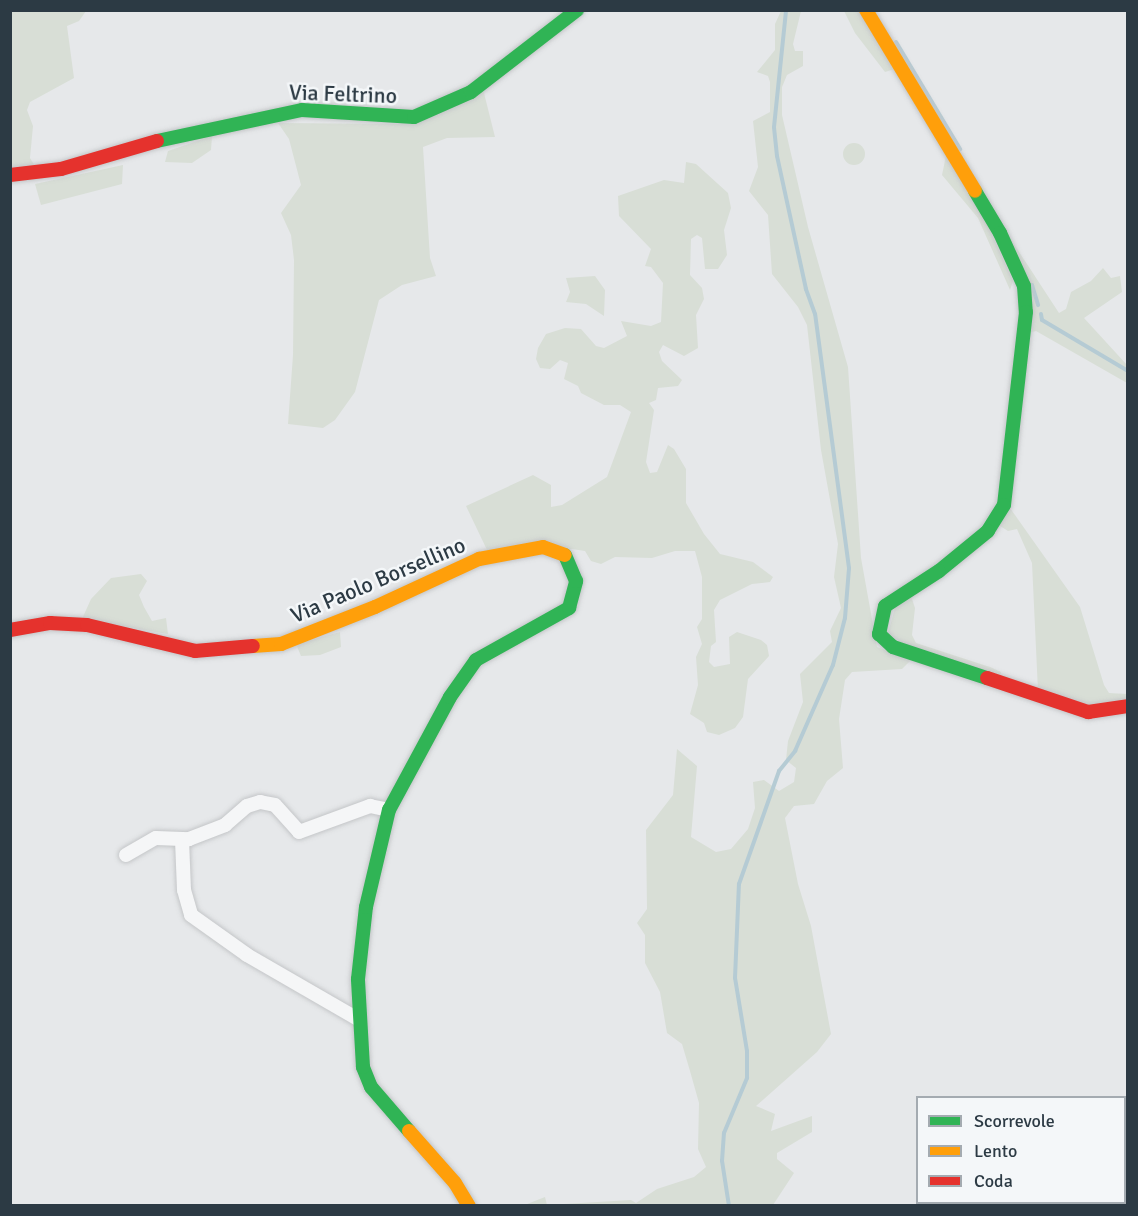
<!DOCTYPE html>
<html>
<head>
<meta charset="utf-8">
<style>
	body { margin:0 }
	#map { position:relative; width:1138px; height:1216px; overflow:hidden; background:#e6e8ea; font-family:Signika,sans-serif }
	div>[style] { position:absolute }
	.green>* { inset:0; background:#d8ded6 }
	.round { border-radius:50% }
	.stream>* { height:4px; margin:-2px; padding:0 2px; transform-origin:2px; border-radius:2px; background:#b5cbd4 }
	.roads { filter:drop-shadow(0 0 2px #c4c6c8) drop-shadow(0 0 2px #c4c6c8) }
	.street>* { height:14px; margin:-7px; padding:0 7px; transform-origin:7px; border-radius:7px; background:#f5f6f7 }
	.fast>* { height:14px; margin:-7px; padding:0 7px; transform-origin:7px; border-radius:7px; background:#30b455 }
	.slow>* { height:14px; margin:-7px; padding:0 7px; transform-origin:7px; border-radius:7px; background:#ff9f0a }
	.jam>* { height:14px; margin:-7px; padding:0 7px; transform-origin:7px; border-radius:7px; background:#e5322d }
	span { translate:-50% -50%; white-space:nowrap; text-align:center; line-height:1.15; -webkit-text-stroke:5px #f4f7f9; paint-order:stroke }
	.street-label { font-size:22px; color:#2c3a44 }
	.frame { position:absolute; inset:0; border:12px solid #2c3a44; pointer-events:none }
	.legend { position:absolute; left:916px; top:1096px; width:210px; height:108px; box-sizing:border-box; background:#f4f7f9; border:2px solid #a4abb1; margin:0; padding:8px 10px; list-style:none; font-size:18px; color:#2c3a44 }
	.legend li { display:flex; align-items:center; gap:12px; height:30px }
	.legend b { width:30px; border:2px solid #a4abb1 }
</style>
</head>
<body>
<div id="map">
	<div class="green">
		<div style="clip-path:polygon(11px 11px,86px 11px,79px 21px,67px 26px,74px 78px,30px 102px,27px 110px,33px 126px,30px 158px,37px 169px,11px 173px)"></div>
		<div style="clip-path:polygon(781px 11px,801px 11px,793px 44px,795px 51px,803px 51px,803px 66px,787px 75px,782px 87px,782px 115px,808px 227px,848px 367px,861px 558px,877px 647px,911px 660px,902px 669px,852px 672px,845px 680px,839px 719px,843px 768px,827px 781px,814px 804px,794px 806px,785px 818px,798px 884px,811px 926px,831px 1034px,817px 1052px,756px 1106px,775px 1114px,771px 1131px,812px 1116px,812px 1132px,777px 1153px,777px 1159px,794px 1173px,773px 1205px,522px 1206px,545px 1197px,547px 1205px,631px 1200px,636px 1203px,657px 1189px,694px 1177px,706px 1167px,698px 1149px,699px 1103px,690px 1071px,682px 1044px,667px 1033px,660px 992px,645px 963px,645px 935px,637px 923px,647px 909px,646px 830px,673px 795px,677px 749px,697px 766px,691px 837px,716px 852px,731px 849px,748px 829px,755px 808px,753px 782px,764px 780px,779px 791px,794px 782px,796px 768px,786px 760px,788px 741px,803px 702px,800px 674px,832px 642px,830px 631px,841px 608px,834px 577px,838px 544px,821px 450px,807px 325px,798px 307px,772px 274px,768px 215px,749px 191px,758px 167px,753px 121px,770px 112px,770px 82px,768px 76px,757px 72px,775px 50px,775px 24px)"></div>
		<div style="clip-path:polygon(844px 11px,863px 11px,898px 68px,885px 72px,855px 33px)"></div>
		<div style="clip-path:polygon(483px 89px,495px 137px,447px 138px,423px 147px,430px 258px,436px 276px,402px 285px,379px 300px,355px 392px,335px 420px,323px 428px,288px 424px,293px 355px,294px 260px,291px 235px,281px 213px,301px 185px,289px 139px,278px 123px,399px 124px)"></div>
		<div style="clip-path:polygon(212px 136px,211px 150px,192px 163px,165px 162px,168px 151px)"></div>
		<div class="round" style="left:843px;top:143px;width:22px;height:22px"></div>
		<div style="clip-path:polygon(947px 151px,984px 217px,1013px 281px,1010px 290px,978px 218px,942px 175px)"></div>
		<div style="clip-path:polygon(686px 162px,696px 164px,728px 193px,731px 208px,724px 230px,727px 255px,718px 269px,705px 269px,702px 238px,697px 235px,691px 239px,690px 275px,702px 288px,704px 299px,696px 315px,698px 348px,684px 356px,663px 345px,659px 352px,662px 361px,682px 380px,678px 386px,658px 388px,656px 400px,649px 403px,654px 410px,646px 462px,650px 473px,657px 472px,668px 445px,674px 449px,686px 469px,686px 503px,704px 534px,720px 554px,753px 562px,773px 577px,770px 582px,752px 584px,720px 600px,714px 610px,716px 642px,711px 646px,709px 662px,714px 667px,730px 664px,729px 637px,737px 632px,761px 640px,767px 645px,769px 656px,748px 679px,743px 717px,735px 728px,719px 735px,707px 732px,704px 723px,690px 714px,698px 685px,696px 657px,702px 644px,697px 627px,702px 619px,702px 577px,695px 551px,675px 551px,652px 558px,615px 557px,601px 564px,591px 561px,585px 551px,572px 549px,488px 552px,466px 506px,533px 475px,551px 485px,551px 507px,562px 505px,607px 477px,631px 412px,620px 405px,604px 405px,581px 393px,578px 386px,564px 379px,568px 363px,560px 360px,550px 369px,540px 368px,536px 359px,538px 348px,546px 334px,565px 328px,581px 329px,596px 346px,604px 348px,627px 336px,621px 321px,651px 326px,661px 322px,663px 283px,651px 267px,645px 266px,651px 249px,619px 216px,618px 196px,664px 180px,684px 183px)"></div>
		<div style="clip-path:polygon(123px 165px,122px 184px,41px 205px,35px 184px)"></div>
		<div style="clip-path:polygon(1006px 232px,1059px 313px,1066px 309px,1071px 292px,1091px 281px,1103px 268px,1111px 278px,1120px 276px,1122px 292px,1084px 318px,1127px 365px,1127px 383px,1036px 331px,1027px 333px)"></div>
		<div style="clip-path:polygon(595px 276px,605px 290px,604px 316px,586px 304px,566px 302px,570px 292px,566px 278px)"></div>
		<div style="clip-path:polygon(1010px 508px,1080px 607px,1104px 685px,1109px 693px,1127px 694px,1127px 703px,1087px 706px,1038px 691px,1032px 563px,1017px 529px,1008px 531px,997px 524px)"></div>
		<div style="clip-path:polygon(141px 574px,147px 581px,139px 595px,144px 607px,152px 621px,166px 618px,168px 634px,82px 619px,91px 599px,111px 578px)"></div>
		<div style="clip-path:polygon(911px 596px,915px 608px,912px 635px,916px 643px,990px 667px,1001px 672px,1000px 678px,907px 647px,888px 633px,895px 608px)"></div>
		<div style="clip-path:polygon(340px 632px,341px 647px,320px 655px,301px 656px,296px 644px)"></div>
	</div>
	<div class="stream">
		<div style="left:896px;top:42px;width:125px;rotate:59.1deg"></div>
		<div style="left:1032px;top:285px;width:21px;rotate:73deg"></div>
		<div style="left:1041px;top:314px;width:6px;rotate:81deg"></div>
		<div style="left:1042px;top:320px;width:100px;rotate:30.7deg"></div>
		<div style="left:729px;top:1206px;width:46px;rotate:-98.8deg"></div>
		<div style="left:722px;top:1161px;width:28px;rotate:-86deg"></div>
		<div style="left:724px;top:1133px;width:60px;rotate:-67.3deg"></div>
		<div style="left:747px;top:1078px;width:27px;rotate:-90deg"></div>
		<div style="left:747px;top:1051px;width:74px;rotate:-99.3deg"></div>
		<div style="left:735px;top:978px;width:94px;rotate:-87.6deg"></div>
		<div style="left:739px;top:884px;width:120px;rotate:-70.5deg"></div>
		<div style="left:779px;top:771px;width:26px;rotate:-51deg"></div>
		<div style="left:795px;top:751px;width:94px;rotate:-66.2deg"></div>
		<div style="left:833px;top:665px;width:49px;rotate:-75.7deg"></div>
		<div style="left:845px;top:618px;width:50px;rotate:-85.4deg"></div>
		<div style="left:849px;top:568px;width:256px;rotate:-97.6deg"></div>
		<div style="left:815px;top:314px;width:27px;rotate:-110deg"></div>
		<div style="left:806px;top:289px;width:136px;rotate:-102.3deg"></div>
		<div style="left:777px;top:156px;width:29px;rotate:-96deg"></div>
		<div style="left:774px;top:127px;width:118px;rotate:-84.1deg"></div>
	</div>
	<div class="roads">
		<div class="street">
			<div style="left:182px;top:840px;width:50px;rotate:87.7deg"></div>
			<div style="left:184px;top:890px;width:26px;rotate:74deg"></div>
			<div style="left:191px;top:915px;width:69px;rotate:35.5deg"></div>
			<div style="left:247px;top:955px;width:128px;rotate:30deg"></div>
			<div style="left:126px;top:855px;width:34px;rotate:-30deg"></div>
			<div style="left:156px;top:838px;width:33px;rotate:2deg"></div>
			<div style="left:189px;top:839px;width:39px;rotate:-21deg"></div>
			<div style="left:225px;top:825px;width:29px;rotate:-41deg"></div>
			<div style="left:247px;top:806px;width:14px;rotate:-17deg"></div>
			<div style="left:260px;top:802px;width:15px;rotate:11deg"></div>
			<div style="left:275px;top:805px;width:36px;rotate:48deg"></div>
			<div style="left:299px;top:832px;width:76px;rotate:-20.1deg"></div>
			<div style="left:370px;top:806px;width:19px;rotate:12deg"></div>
		</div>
		<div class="fast">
			<div style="left:157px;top:141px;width:148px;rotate:-12.1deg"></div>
			<div style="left:302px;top:110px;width:112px;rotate:3.6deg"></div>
			<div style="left:414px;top:117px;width:62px;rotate:-23.7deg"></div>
			<div style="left:471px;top:92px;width:134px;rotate:-37.7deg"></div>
			<div style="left:975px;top:191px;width:49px;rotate:59.2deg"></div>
			<div style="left:1000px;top:233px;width:58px;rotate:65.6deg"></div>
			<div style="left:1024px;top:286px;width:26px;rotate:86deg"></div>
			<div style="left:1026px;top:312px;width:194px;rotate:96.5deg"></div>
			<div style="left:1004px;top:505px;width:31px;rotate:122deg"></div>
			<div style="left:988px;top:531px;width:63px;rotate:140.8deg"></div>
			<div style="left:939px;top:571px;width:64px;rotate:147.1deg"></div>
			<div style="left:885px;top:606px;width:29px;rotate:102deg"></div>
			<div style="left:879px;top:634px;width:19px;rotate:43deg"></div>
			<div style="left:893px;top:647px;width:99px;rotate:18.3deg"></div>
			<div style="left:409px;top:1131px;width:58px;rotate:-130.8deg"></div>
			<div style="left:371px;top:1087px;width:22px;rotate:-112deg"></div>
			<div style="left:363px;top:1067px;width:88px;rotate:-93.3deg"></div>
			<div style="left:358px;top:979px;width:72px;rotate:-83.7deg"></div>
			<div style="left:366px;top:907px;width:100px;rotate:-76.7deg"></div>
			<div style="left:389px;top:810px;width:128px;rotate:-61.6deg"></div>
			<div style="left:450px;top:697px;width:45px;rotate:-54.9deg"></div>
			<div style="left:476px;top:660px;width:107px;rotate:-29.2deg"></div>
			<div style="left:569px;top:608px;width:28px;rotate:-75deg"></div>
			<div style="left:576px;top:581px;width:28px;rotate:-113deg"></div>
		</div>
		<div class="slow">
			<div style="left:866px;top:10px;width:211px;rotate:58.9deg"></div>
			<div style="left:253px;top:646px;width:28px;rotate:-4deg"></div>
			<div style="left:281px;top:644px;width:101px;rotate:-21.5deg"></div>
			<div style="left:375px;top:607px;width:115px;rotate:-24.8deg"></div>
			<div style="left:479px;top:559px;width:65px;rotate:-10.6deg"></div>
			<div style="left:543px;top:547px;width:23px;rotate:20deg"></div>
			<div style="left:409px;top:1131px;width:69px;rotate:48.5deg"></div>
			<div style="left:455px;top:1183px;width:27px;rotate:59deg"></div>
		</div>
		<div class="jam">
			<div style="left:10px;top:175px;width:51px;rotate:-6.7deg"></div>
			<div style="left:61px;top:169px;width:100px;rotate:-16.3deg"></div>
			<div style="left:10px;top:630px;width:41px;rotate:-9.9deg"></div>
			<div style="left:50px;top:623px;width:37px;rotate:3deg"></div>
			<div style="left:87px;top:625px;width:111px;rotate:13.5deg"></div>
			<div style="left:195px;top:651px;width:58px;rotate:-4.9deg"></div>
			<div style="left:987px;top:678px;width:107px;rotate:18.6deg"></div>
			<div style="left:1088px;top:712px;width:40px;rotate:-8.5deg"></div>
		</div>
	</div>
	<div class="street-label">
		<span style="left:343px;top:94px;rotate:2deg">Via Feltrino</span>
		<span style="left:378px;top:580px;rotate:-23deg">Via Paolo Borsellino</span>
	</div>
	<div class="frame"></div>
	<ul class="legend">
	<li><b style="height:8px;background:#30b455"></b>Scorrevole</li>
	<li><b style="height:8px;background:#ff9f0a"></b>Lento</li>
	<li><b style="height:8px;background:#e5322d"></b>Coda</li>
	</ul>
</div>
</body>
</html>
